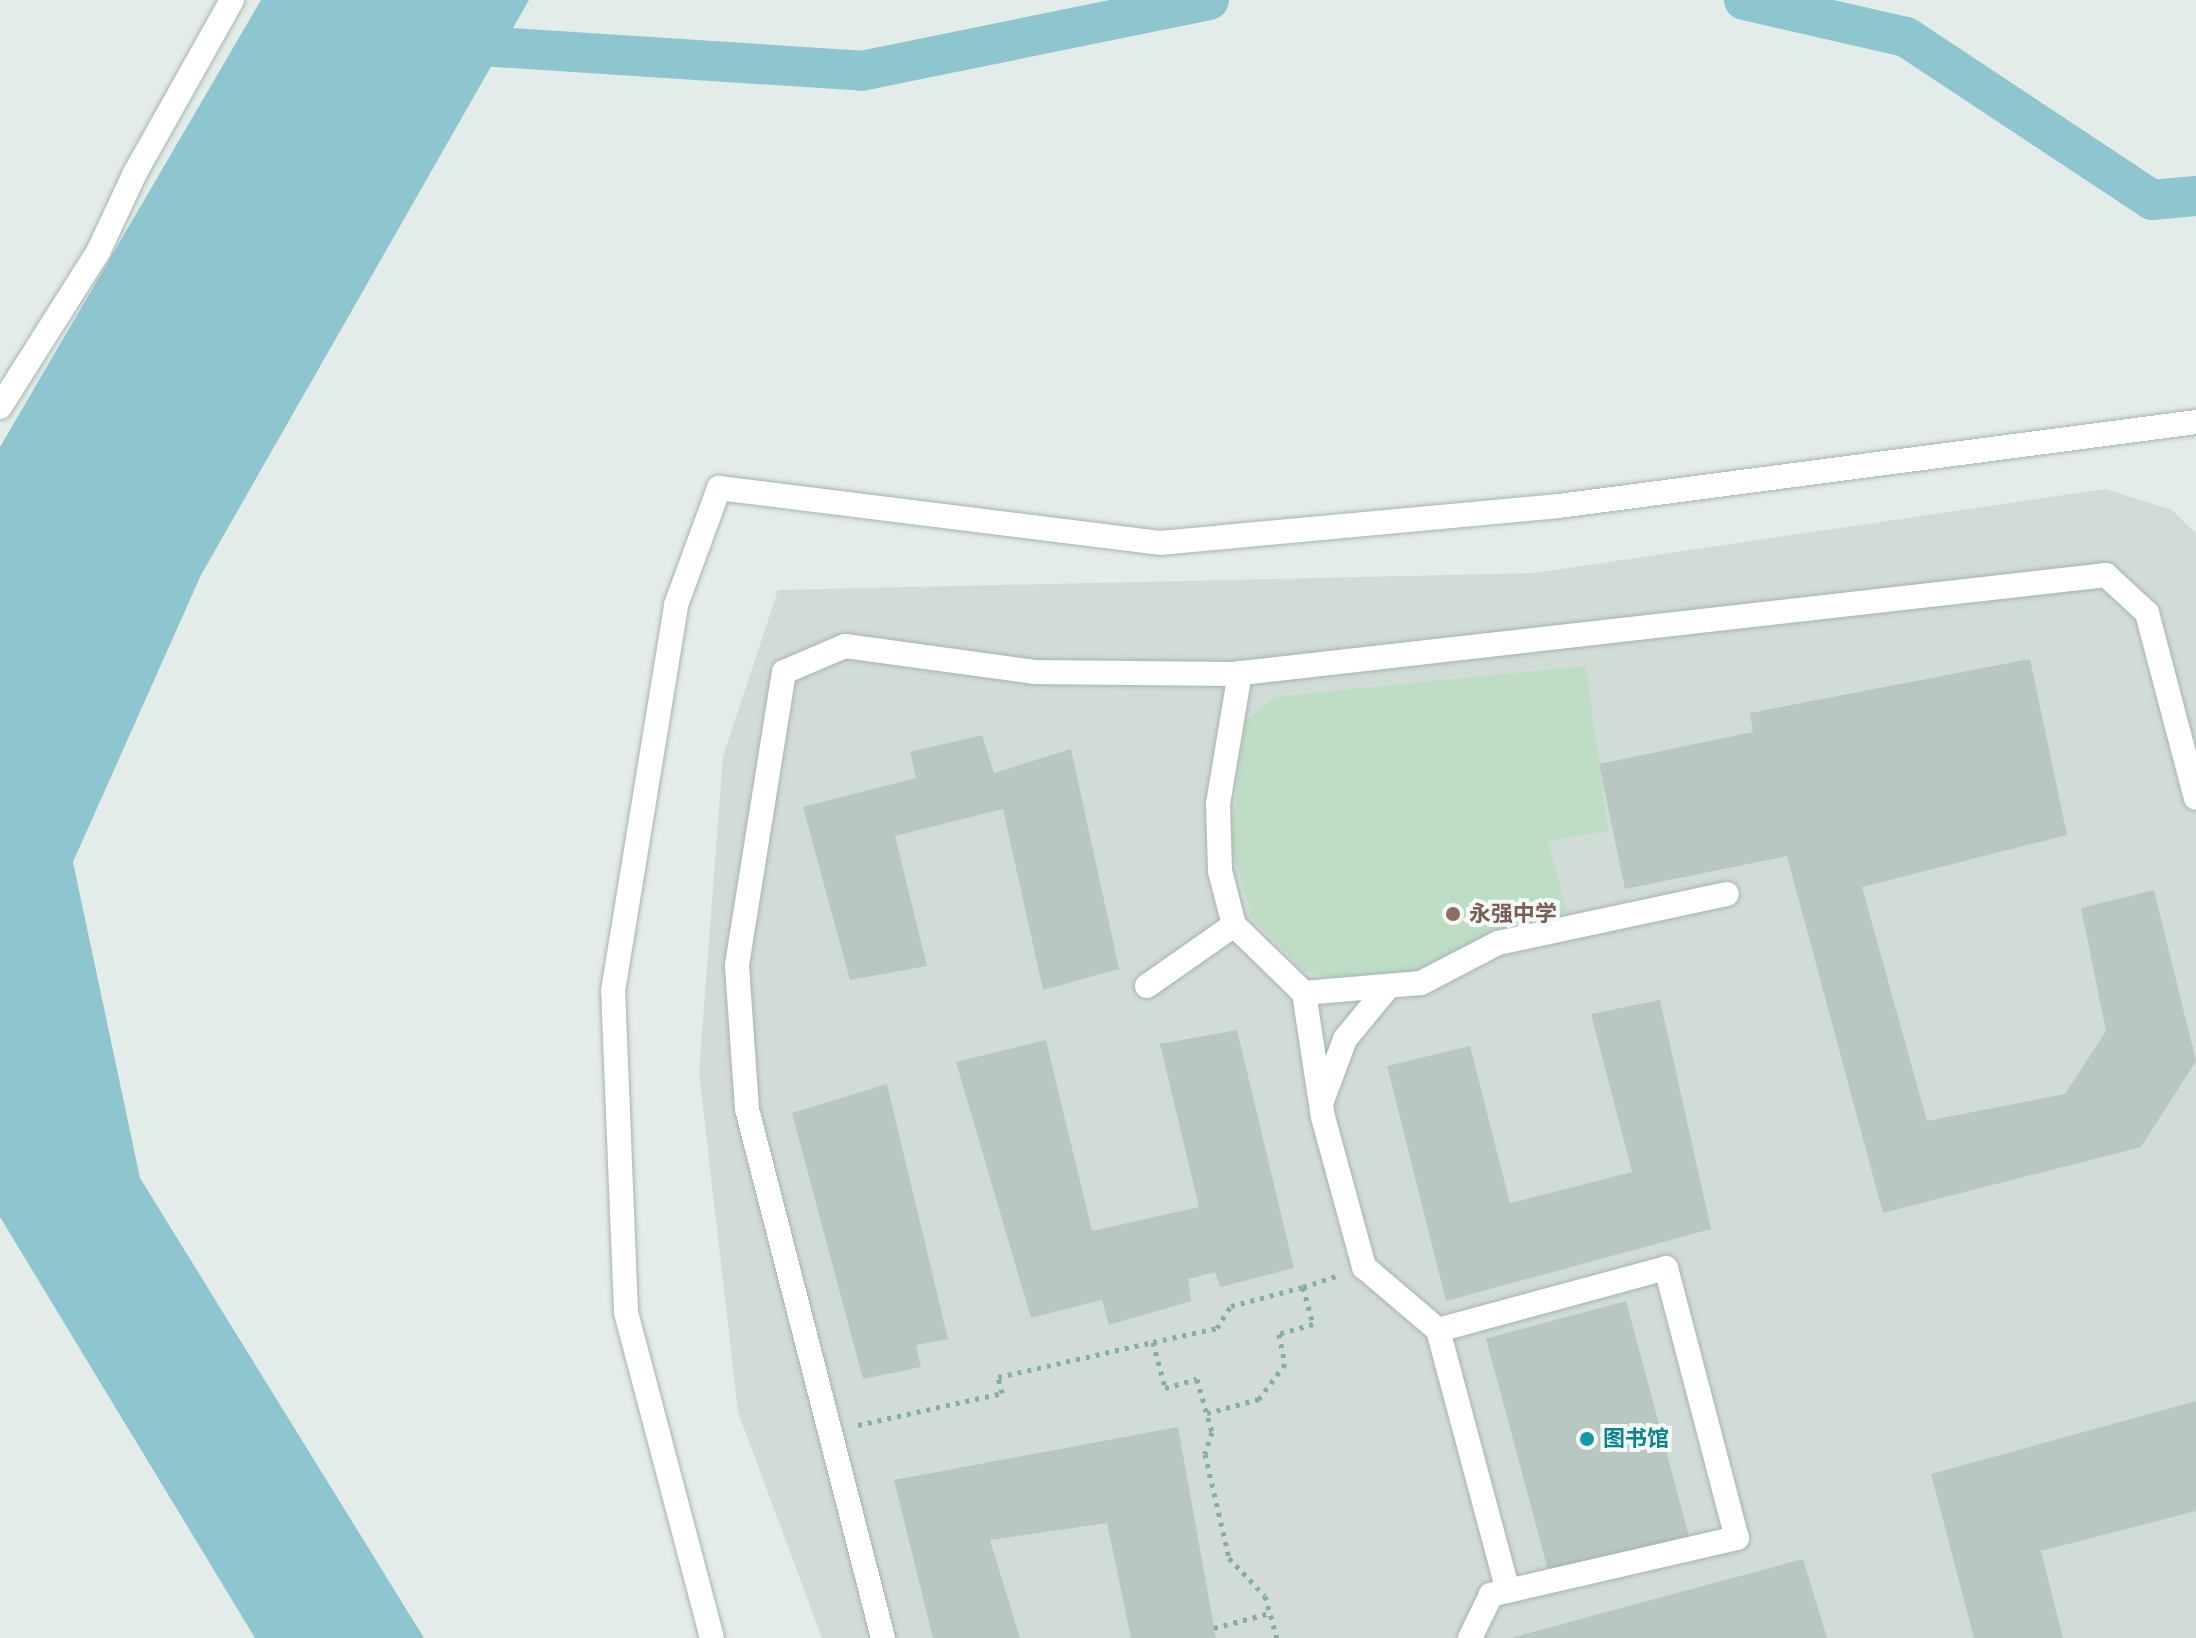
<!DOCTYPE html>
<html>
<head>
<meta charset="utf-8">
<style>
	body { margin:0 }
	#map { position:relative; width:2196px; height:1638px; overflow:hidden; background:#e3ece8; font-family:"PT Sans","Noto Sans SC",sans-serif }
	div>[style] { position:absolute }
	.built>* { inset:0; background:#d1dcd7 }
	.green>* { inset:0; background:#bdddc5 }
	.water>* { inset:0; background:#8dc6cf }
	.canal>* { height:40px; margin:-20px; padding:0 20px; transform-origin:20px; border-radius:20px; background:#8dc6cf }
	.building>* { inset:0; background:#b8c7c1; transform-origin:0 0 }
	.path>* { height:5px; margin-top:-2.5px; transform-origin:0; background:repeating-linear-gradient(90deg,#85afa1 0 4px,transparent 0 10px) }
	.roads { filter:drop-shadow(0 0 2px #a6b4af) drop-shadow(0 0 2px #a6b4af) }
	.minor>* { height:24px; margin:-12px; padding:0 12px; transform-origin:12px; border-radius:12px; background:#fff }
	.dots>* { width:22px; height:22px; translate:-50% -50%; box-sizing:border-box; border:4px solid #f4f9f6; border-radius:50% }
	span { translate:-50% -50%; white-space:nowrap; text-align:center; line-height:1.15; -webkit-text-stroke:8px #f4f9f6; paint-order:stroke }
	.education-label { font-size:22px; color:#785e54; font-weight:700 }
	.left { translate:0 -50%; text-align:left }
	.culture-label { font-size:22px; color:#0d838f; font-weight:700 }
</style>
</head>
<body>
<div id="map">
	<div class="built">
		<div style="clip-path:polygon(2105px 489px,2172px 510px,2196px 534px,2196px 1638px,822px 1638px,738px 1412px,699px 1072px,723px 756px,778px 590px,1534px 573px)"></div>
	</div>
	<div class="green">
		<div style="clip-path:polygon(1586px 666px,1608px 831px,1548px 841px,1569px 920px,1496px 932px,1413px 973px,1356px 984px,1305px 971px,1252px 918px,1231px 842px,1244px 723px,1275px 697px)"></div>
	</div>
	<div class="water">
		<div style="clip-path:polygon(261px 0,529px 0,201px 575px,73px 862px,140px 1178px,424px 1638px,255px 1638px,0 1217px,0 447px)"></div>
	</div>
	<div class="canal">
		<div style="left:1744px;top:0;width:166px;rotate:12.9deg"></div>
		<div style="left:1906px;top:37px;width:295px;rotate:33.5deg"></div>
		<div style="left:2152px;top:200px;width:44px;rotate:-5.2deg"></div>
		<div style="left:449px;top:44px;width:413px;rotate:3.7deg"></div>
		<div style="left:861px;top:71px;width:355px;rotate:-11.5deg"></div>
	</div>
	<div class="building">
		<div style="clip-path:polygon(2030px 659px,2067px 835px,1862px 887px,1927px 1121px,2065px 1094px,2106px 1031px,2081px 908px,2154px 890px,2196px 1061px,2141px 1147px,1883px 1213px,1787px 856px,1625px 889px,1599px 764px,1753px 732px,1750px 713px)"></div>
		<div style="clip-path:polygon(982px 735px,994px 773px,1071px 749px,1119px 969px,1043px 990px,1003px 809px,895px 836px,927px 966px,850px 980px,803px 807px,916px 778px,910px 752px)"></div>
		<div style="clip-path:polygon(1660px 1000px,1711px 1229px,1446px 1301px,1387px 1066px,1470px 1046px,1510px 1203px,1632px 1172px,1591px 1014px)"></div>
		<div style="clip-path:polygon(1237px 1030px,1294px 1268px,1220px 1287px,1215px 1272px,1188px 1279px,1191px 1301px,1109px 1325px,1102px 1300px,1031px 1318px,956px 1062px,1046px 1040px,1092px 1231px,1199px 1207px,1160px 1044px)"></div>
		<div style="clip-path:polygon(887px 1084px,948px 1339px,916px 1345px,921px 1367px,863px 1379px,792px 1113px)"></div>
		<div style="left:1626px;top:1301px;width:244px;height:145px;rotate:75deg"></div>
		<div style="clip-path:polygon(2196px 1401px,2196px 1511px,2041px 1551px,2063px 1638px,1974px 1638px,1931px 1474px)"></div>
		<div style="clip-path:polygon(1178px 1427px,1216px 1638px,1131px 1638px,1107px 1523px,990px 1540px,1020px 1638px,933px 1638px,894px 1480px)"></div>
		<div style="clip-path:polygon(1803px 1559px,1827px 1638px,1514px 1638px,1514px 1637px)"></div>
	</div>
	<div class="path">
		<div style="left:1303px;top:1287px;width:35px;rotate:-18deg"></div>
		<div style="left:1153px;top:1342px;width:66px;rotate:-12.3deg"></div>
		<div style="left:1217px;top:1328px;width:26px;rotate:-58deg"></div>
		<div style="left:1231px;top:1306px;width:74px;rotate:-14.8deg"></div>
		<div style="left:1303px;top:1287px;width:38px;rotate:75deg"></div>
		<div style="left:1313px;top:1324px;width:35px;rotate:164deg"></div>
		<div style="left:1279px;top:1334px;width:31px;rotate:79deg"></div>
		<div style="left:1285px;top:1364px;width:44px;rotate:126.6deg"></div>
		<div style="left:1259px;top:1399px;width:54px;rotate:164.9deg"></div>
		<div style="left:858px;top:1425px;width:148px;rotate:-12.5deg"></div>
		<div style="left:1002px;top:1393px;width:16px;rotate:-104deg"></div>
		<div style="left:998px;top:1377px;width:159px;rotate:-12.7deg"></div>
		<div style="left:1153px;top:1342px;width:48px;rotate:75.4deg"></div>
		<div style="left:1165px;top:1388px;width:33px;rotate:-16deg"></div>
		<div style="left:1197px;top:1379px;width:55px;rotate:74.2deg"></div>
		<div style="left:1212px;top:1432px;width:23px;rotate:108deg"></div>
		<div style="left:1205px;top:1454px;width:107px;rotate:77deg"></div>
		<div style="left:1229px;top:1558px;width:52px;rotate:46.5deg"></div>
		<div style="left:1265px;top:1596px;width:44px;rotate:74.1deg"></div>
		<div style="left:1214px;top:1628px;width:58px;rotate:-15deg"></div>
	</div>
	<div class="roads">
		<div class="minor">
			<div style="left:0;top:407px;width:183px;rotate:-57.7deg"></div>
			<div style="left:98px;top:252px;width:87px;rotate:-64.9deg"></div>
			<div style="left:135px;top:173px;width:198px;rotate:-60.7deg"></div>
			<div style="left:1234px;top:925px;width:56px;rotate:-104.5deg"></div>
			<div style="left:1220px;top:871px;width:67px;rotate:-91.7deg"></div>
			<div style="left:1218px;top:804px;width:133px;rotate:-80.5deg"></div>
			<div style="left:1147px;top:986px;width:106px;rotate:-35deg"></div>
			<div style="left:1234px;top:925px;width:98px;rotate:44.2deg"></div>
			<div style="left:1304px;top:993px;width:125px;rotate:81.3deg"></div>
			<div style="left:1323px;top:1117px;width:156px;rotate:74.7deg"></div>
			<div style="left:1364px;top:1267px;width:97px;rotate:40.4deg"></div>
			<div style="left:1438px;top:1330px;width:270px;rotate:75deg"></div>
			<div style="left:1304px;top:993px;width:117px;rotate:-4.9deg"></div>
			<div style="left:1421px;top:983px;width:87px;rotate:-27.5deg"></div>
			<div style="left:1498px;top:943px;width:234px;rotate:-12.1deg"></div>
			<div style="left:1322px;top:1101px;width:66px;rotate:-69.6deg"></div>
			<div style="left:1345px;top:1039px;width:67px;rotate:-50.4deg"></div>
			<div style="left:1438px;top:1330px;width:236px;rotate:-15.2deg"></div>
			<div style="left:1666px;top:1268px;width:279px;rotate:75.3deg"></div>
			<div style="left:1737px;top:1538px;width:253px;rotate:167deg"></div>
			<div style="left:1491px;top:1595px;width:48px;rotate:116deg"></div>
			<div style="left:712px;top:1638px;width:337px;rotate:-104.8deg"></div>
			<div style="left:626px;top:1312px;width:321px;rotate:-92.3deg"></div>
			<div style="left:613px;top:991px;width:391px;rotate:-80.7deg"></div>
			<div style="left:676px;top:605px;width:125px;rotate:-69.8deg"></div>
			<div style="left:719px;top:488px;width:444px;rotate:7.1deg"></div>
			<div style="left:1160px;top:543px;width:401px;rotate:-5.3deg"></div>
			<div style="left:1559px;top:506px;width:643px;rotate:-7.51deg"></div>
			<div style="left:883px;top:1638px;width:546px;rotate:-104.42deg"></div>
			<div style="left:747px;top:1109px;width:144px;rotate:-94deg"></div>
			<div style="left:737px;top:965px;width:297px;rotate:-80.9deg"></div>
			<div style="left:784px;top:672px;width:66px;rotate:-23.1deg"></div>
			<div style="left:845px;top:646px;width:191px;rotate:7.8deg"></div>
			<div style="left:1034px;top:672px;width:199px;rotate:0.6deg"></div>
			<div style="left:1233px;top:674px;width:879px;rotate:-6.47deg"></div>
			<div style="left:2106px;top:575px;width:56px;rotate:42.8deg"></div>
			<div style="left:2147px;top:613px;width:191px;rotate:75.2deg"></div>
		</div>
	</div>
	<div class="dots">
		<div style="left:1453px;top:914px;background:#8d6e63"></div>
		<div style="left:1587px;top:1439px;background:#0f9aa8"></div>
	</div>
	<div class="education-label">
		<span class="left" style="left:1469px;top:914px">永强中学</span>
	</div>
	<div class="culture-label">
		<span class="left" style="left:1603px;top:1439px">图书馆</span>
	</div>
</div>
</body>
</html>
